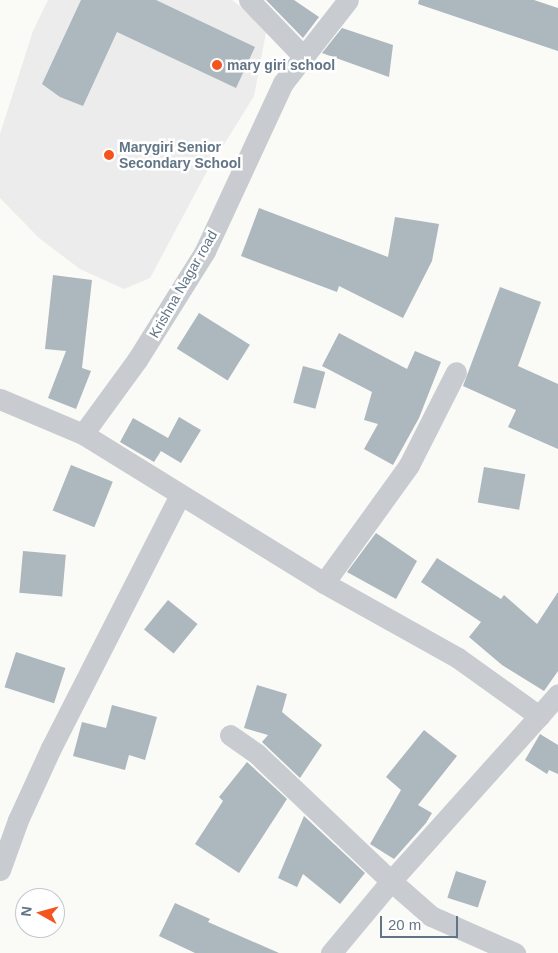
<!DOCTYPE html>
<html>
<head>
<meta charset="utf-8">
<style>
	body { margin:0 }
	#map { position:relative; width:558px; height:953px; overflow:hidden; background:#fafaf7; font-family:Arial,sans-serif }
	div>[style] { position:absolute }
	.built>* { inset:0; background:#ebeceb }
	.building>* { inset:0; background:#adb7be; transform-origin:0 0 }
	.street>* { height:21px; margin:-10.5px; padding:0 10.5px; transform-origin:10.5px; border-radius:10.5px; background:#c8ccd0 }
	.dots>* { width:14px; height:14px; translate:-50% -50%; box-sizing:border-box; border:2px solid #fff; border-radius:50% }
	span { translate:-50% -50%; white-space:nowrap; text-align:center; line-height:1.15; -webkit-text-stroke:5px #fff; paint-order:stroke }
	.poi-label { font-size:14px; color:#627586; font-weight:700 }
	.left { translate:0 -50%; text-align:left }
	.street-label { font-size:14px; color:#627586 }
	.north { position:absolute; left:15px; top:888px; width:50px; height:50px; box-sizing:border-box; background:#fff; border:1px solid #c0c8cf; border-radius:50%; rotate:277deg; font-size:14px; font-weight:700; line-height:20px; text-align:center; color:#627586 }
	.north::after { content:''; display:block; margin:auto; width:18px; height:22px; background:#f4541d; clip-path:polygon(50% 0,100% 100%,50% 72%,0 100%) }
	.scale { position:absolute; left:380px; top:916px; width:78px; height:22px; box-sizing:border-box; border:2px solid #627586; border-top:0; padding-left:6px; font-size:15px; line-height:18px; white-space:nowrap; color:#627586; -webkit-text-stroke:4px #fff; paint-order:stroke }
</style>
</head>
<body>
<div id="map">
	<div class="built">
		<div style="clip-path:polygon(48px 0,232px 0,267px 27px,254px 96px,205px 175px,150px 278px,124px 289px,80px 269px,39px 238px,0 198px,0 134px,33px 31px)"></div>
	</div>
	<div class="building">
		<div style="clip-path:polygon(81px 0,156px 0,255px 47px,236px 88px,117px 32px,83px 106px,60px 97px,42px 84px)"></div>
		<div style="clip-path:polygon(266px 0,294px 0,319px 17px,303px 38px)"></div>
		<div style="clip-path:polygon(419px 0,534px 0,558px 8px,558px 51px,418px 4px)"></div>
		<div style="clip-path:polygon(342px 28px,393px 45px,389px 77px,322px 53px)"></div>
		<div style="clip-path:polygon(259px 208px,388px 257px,395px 217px,439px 224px,432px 261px,403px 318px,339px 286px,337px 292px,241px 256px)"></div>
		<div style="clip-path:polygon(53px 275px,92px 280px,82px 368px,91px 371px,76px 409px,48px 398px,66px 351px,45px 349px)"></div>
		<div style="clip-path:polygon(500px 287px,541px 302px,518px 366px,558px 384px,558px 449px,508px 427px,516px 410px,463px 386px)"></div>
		<div style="left:199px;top:313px;width:60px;height:42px;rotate:32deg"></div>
		<div style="clip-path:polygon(339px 333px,407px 369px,415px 351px,441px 362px,419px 418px,393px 465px,364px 449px,378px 424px,364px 420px,372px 392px,322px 366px)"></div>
		<div style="left:303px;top:366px;width:23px;height:38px;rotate:15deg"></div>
		<div style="clip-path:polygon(179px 417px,201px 430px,181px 463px,161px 451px,154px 462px,120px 442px,133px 418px,168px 438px)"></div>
		<div style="left:71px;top:465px;width:45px;height:49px;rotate:22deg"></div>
		<div style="left:484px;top:467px;width:42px;height:36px;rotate:10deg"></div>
		<div style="clip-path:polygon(376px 533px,417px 561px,396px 599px,347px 572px)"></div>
		<div style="left:23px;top:551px;width:43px;height:42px;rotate:5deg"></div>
		<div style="clip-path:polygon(437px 558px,501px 599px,504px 595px,537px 624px,558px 592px,558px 671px,544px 691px,502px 665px,469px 637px,481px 622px,421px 582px)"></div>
		<div style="left:168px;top:600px;width:38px;height:38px;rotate:39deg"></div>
		<div style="left:16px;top:652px;width:52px;height:37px;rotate:18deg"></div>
		<div style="clip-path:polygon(257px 685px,287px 694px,282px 712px,322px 745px,300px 778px,262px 742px,268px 735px,244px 728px)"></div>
		<div style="clip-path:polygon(112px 705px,157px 717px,145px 760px,129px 755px,125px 770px,73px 756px,82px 722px,106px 728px)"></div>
		<div style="clip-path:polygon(424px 730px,457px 756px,418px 805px,432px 813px,426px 823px,394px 859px,370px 844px,401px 790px,386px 777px)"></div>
		<div style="clip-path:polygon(540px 734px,558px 745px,558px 774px,549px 770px,547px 774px,525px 760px)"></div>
		<div style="clip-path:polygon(247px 762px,287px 799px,239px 873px,195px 844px,223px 801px,219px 797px)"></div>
		<div style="clip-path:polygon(304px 816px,365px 873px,340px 904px,303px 874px,297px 887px,278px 878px)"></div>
		<div style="left:456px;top:871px;width:32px;height:28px;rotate:18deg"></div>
		<div style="clip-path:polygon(175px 903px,210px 919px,208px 922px,279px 953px,195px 953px,159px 936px)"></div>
	</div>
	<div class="street">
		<div style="left:249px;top:0;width:76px;rotate:46.1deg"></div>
		<div style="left:0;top:399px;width:90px;rotate:22.9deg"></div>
		<div style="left:83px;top:434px;width:92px;rotate:-53.9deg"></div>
		<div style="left:137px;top:360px;width:128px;rotate:-58deg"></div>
		<div style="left:205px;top:251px;width:185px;rotate:-65.1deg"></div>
		<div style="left:283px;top:83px;width:105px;rotate:-51.9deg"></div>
		<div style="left:83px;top:434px;width:283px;rotate:31.7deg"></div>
		<div style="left:324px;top:583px;width:154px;rotate:29.2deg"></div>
		<div style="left:458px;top:658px;width:100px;rotate:35.6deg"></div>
		<div style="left:539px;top:716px;width:222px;rotate:131.9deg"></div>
		<div style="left:391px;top:881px;width:53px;rotate:41.2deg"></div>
		<div style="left:431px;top:916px;width:92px;rotate:23.8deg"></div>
		<div style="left:324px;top:583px;width:145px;rotate:-54.2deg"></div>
		<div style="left:409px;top:465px;width:104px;rotate:-63.2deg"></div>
		<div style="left:539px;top:716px;width:29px;rotate:-49deg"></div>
		<div style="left:230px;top:735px;width:33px;rotate:35deg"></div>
		<div style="left:257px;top:754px;width:185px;rotate:43.5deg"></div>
		<div style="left:391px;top:881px;width:94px;rotate:129.8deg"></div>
		<div style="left:0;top:870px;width:53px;rotate:-70.2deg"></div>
		<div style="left:18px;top:820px;width:79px;rotate:-65.4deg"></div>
		<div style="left:51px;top:748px;width:284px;rotate:-63deg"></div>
	</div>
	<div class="dots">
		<div style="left:217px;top:65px;background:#f4541d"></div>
		<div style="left:109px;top:155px;background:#f4541d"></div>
	</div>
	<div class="poi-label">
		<span class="left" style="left:227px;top:65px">mary giri school</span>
		<span class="left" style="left:119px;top:155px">Marygiri Senior<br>Secondary School</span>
	</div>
	<div class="street-label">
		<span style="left:183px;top:284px;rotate:-60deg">Krishna Nagar road</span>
	</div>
	<div class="north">N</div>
	<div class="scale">20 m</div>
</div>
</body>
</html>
